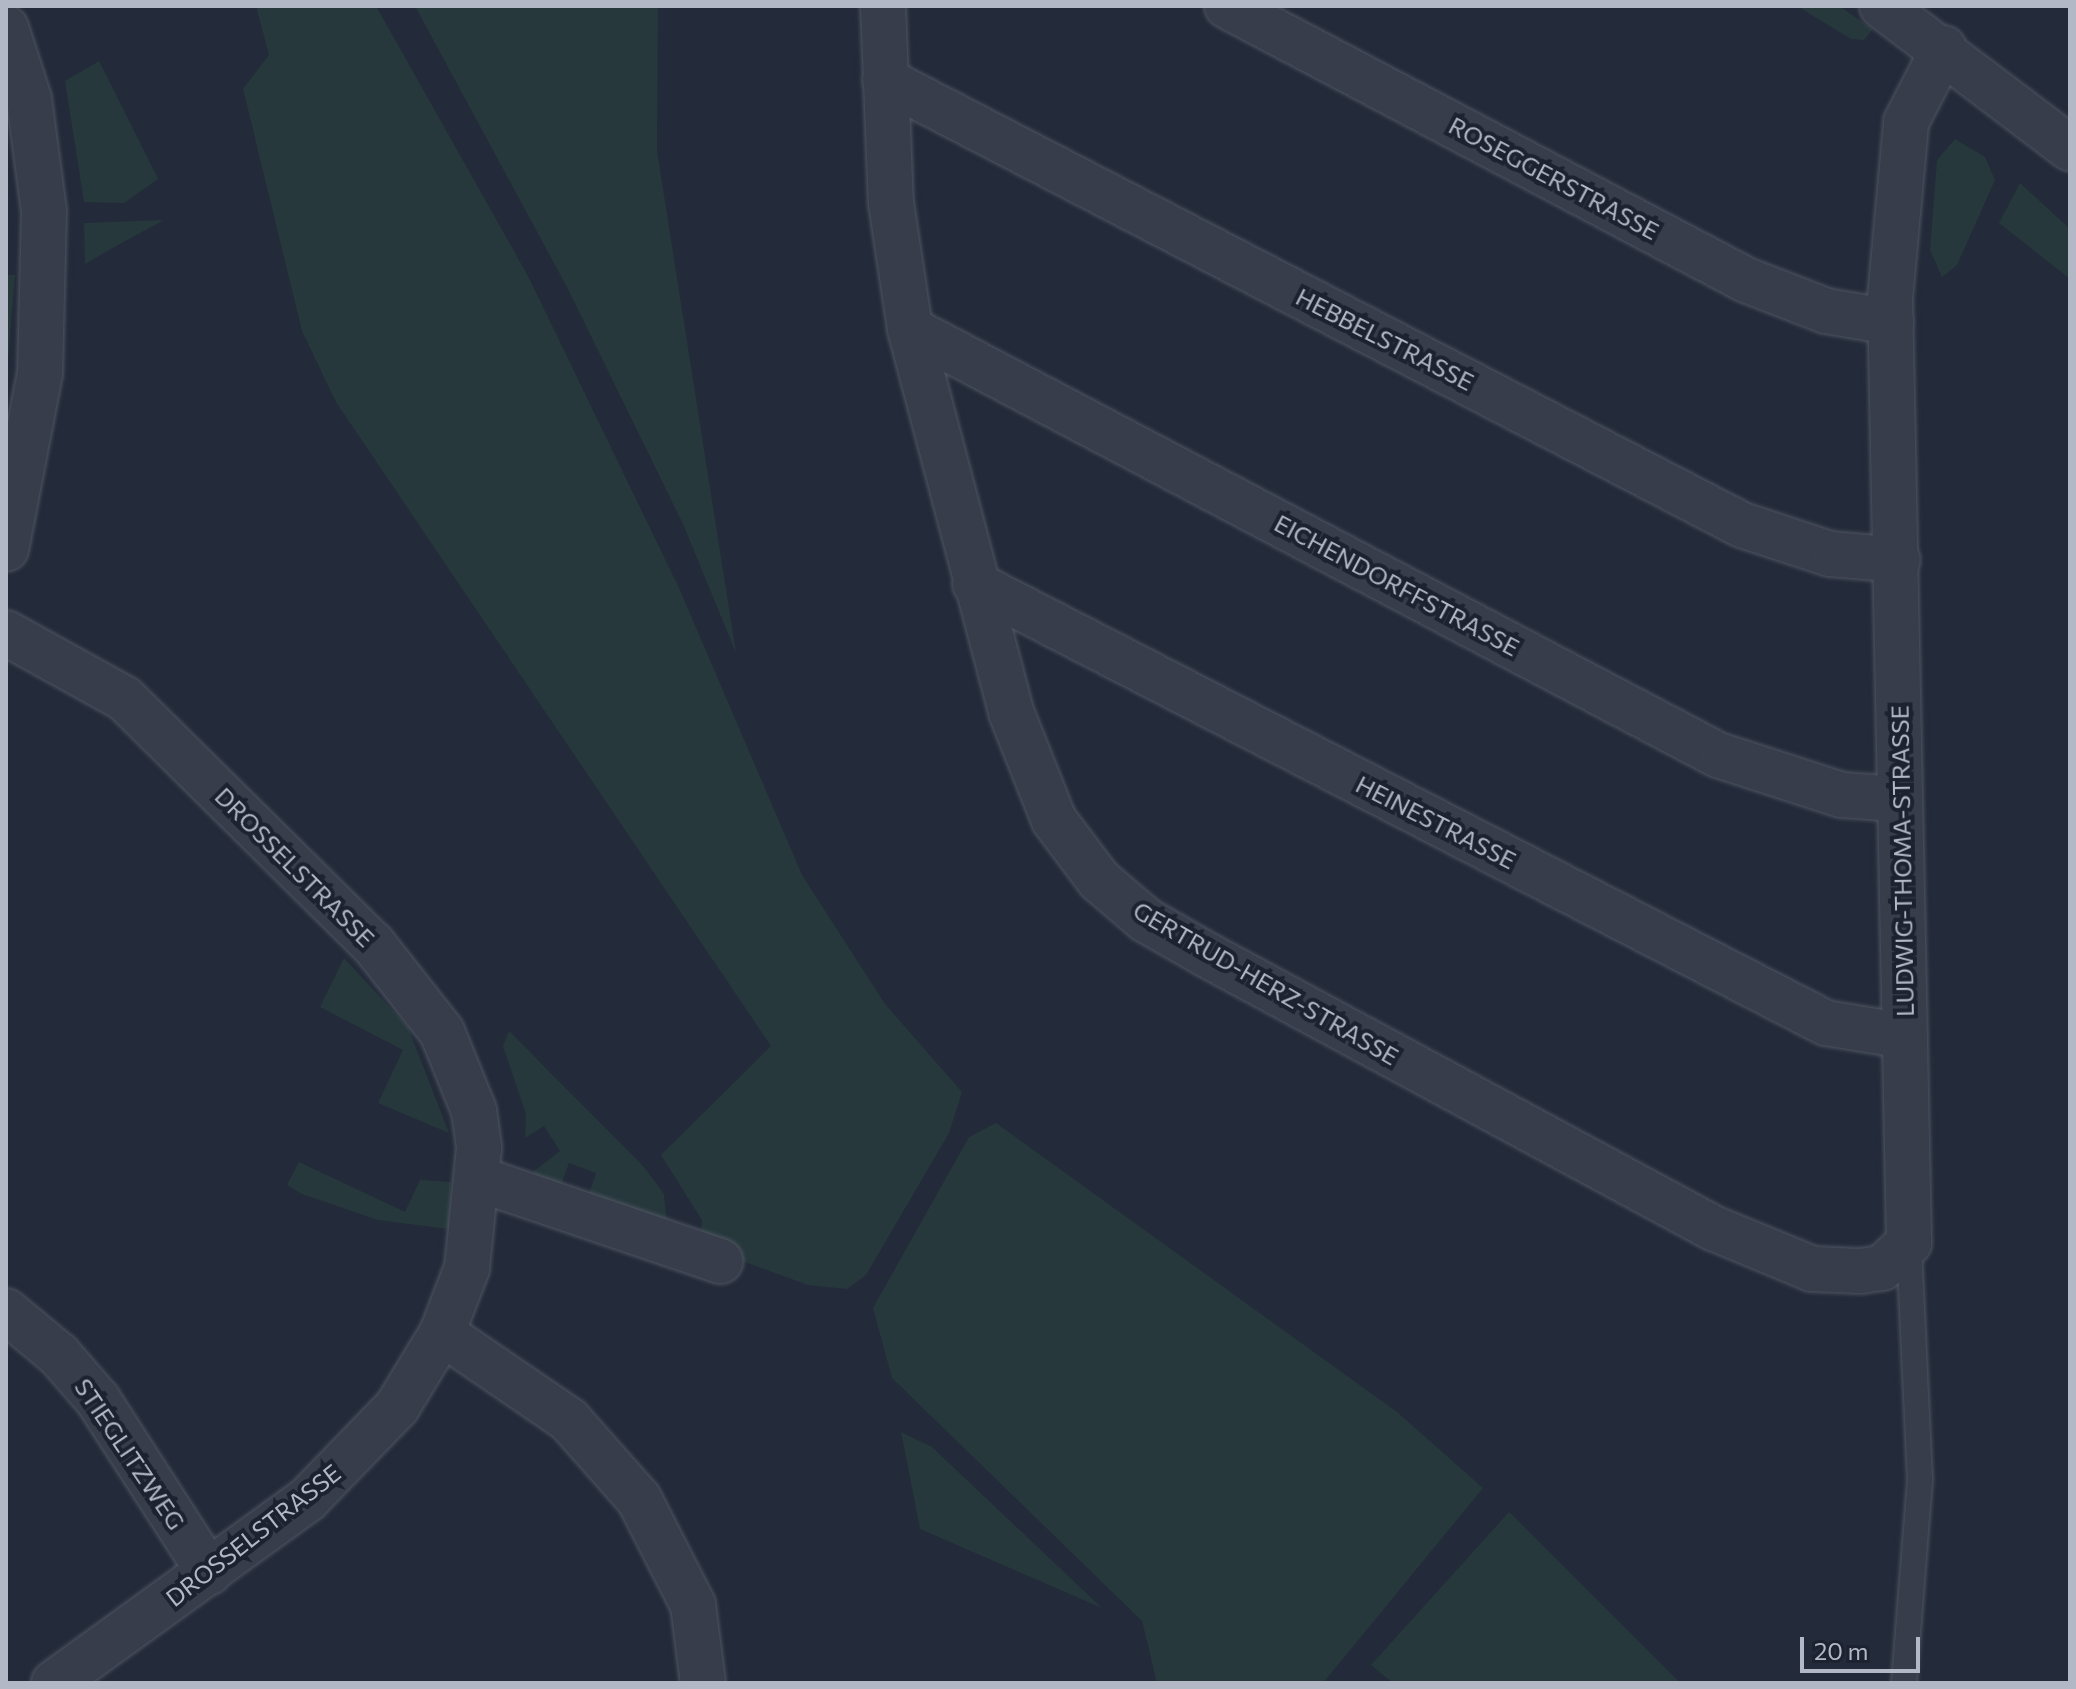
<!DOCTYPE html>
<html>
<head>
<meta charset="utf-8">
<style>
	body { margin:0 }
	#map { position:relative; width:2076px; height:1689px; overflow:hidden; background:#232a39; font-family:Commissioner,sans-serif }
	div>[style] { position:absolute }
	.green>* { inset:0; background:#26383c }
	.roads { filter:drop-shadow(0 0 2px #4f5562) drop-shadow(0 0 2px #4f5562) }
	.service>* { height:24px; margin:-12px; padding:0 12px; transform-origin:12px; border-radius:12px; background:#373d4a }
	.minor>* { height:44px; margin:-22px; padding:0 22px; transform-origin:22px; border-radius:22px; background:#373d4a }
	span { translate:-50% -50%; white-space:nowrap; text-align:center; line-height:1.15; -webkit-text-stroke:8px #1c222f; paint-order:stroke }
	.street-label { font-size:24px; color:#b2b8c6 }
	.frame { position:absolute; inset:0; border:8px solid #b2b8c6; pointer-events:none }
	.scale { position:absolute; left:1800px; top:1637px; width:120px; height:36px; box-sizing:border-box; border:4px solid #b2b8c6; border-top:0; padding-left:10px; font-size:24px; line-height:28px; white-space:nowrap; color:#b2b8c6; -webkit-text-stroke:6px #1c222f; paint-order:stroke }
</style>
</head>
<body>
<div id="map">
	<div class="green">
		<div style="clip-path:polygon(256px 6px,376px 6px,528px 276px,679px 588px,802px 875px,885px 1004px,962px 1092px,949px 1133px,866px 1275px,847px 1289px,808px 1285px,720px 1253px,701px 1238px,702px 1220px,661px 1155px,771px 1046px,336px 402px,302px 331px,243px 89px,269px 55px)"></div>
		<div style="clip-path:polygon(415px 6px,658px 6px,657px 151px,736px 653px,683px 524px,568px 289px)"></div>
		<div style="clip-path:polygon(1797px 6px,1839px 6px,1873px 29px,1864px 40px,1851px 39px)"></div>
		<div style="clip-path:polygon(99px 61px,158px 179px,124px 203px,84px 202px,65px 81px)"></div>
		<div style="clip-path:polygon(1955px 139px,1985px 157px,1995px 180px,1957px 265px,1942px 277px,1930px 250px,1937px 160px)"></div>
		<div style="clip-path:polygon(2020px 183px,2070px 229px,2070px 279px,1999px 223px)"></div>
		<div style="clip-path:polygon(164px 220px,107px 251px,85px 264px,84px 223px)"></div>
		<div style="clip-path:polygon(6px 275px,15px 275px,6px 385px)"></div>
		<div style="clip-path:polygon(344px 958px,408px 1027px,449px 1133px,378px 1103px,403px 1050px,320px 1007px)"></div>
		<div style="clip-path:polygon(509px 1031px,644px 1167px,664px 1194px,667px 1226px,588px 1197px,596px 1173px,569px 1163px,560px 1188px,535px 1179px,534px 1171px,560px 1151px,544px 1126px,525px 1138px,526px 1114px,503px 1046px)"></div>
		<div style="clip-path:polygon(996px 1123px,1397px 1412px,1483px 1488px,1323px 1683px,1157px 1683px,1142px 1621px,892px 1378px,873px 1308px,969px 1137px)"></div>
		<div style="clip-path:polygon(299px 1162px,405px 1212px,420px 1180px,451px 1182px,449px 1229px,378px 1220px,302px 1194px,287px 1185px)"></div>
		<div style="clip-path:polygon(901px 1432px,932px 1447px,1102px 1608px,920px 1529px)"></div>
		<div style="clip-path:polygon(1509px 1512px,1680px 1683px,1393px 1683px,1371px 1665px)"></div>
	</div>
	<div class="roads">
		<div class="service">
			<div style="left:1904px;top:1683px;width:204px;rotate:-85.5deg"></div>
			<div style="left:1920px;top:1480px;width:237px;rotate:-92.7deg"></div>
		</div>
		<div class="minor">
			<div style="left:883px;top:6px;width:197px;rotate:87.7deg"></div>
			<div style="left:891px;top:203px;width:127px;rotate:81.4deg"></div>
			<div style="left:910px;top:329px;width:396px;rotate:75.2deg"></div>
			<div style="left:1011px;top:712px;width:116px;rotate:68.3deg"></div>
			<div style="left:1054px;top:820px;width:75px;rotate:53.1deg"></div>
			<div style="left:1099px;top:880px;width:62px;rotate:40.4deg"></div>
			<div style="left:1146px;top:920px;width:70px;rotate:29.8deg"></div>
			<div style="left:1207px;top:955px;width:575px;rotate:28.35deg"></div>
			<div style="left:1713px;top:1228px;width:107px;rotate:22.5deg"></div>
			<div style="left:1812px;top:1269px;width:48px;rotate:2.4deg"></div>
			<div style="left:1860px;top:1271px;width:22px;rotate:-8deg"></div>
			<div style="left:1882px;top:1268px;width:37px;rotate:-43deg"></div>
			<div style="left:1909px;top:1243px;width:944px;rotate:-91.15deg"></div>
			<div style="left:1890px;top:299px;width:178px;rotate:-84.8deg"></div>
			<div style="left:1906px;top:122px;width:83px;rotate:-62.8deg"></div>
			<div style="left:1227px;top:6px;width:587px;rotate:27.83deg"></div>
			<div style="left:1746px;top:280px;width:86px;rotate:21.2deg"></div>
			<div style="left:1826px;top:311px;width:66px;rotate:9.6deg"></div>
			<div style="left:1882px;top:6px;width:236px;rotate:37.1deg"></div>
			<div style="left:6px;top:28px;width:75px;rotate:72.1deg"></div>
			<div style="left:29px;top:99px;width:113px;rotate:82.4deg"></div>
			<div style="left:44px;top:211px;width:162px;rotate:91.4deg"></div>
			<div style="left:40px;top:373px;width:179px;rotate:100.9deg"></div>
			<div style="left:885px;top:80px;width:966px;rotate:27.44deg"></div>
			<div style="left:1742px;top:525px;width:93px;rotate:18.2deg"></div>
			<div style="left:1830px;top:554px;width:68px;rotate:5deg"></div>
			<div style="left:910px;top:329px;width:913px;rotate:27.8deg"></div>
			<div style="left:1718px;top:755px;width:130px;rotate:17.9deg"></div>
			<div style="left:1842px;top:795px;width:56px;rotate:4.1deg"></div>
			<div style="left:975px;top:584px;width:958px;rotate:27.29deg"></div>
			<div style="left:1826px;top:1023px;width:80px;rotate:9.3deg"></div>
			<div style="left:6px;top:633px;width:136px;rotate:29deg"></div>
			<div style="left:125px;top:699px;width:349px;rotate:44.7deg"></div>
			<div style="left:373px;top:944px;width:112px;rotate:51.9deg"></div>
			<div style="left:442px;top:1032px;width:85px;rotate:67.9deg"></div>
			<div style="left:474px;top:1111px;width:37px;rotate:82deg"></div>
			<div style="left:479px;top:1148px;width:121px;rotate:95.7deg"></div>
			<div style="left:467px;top:1268px;width:70px;rotate:111deg"></div>
			<div style="left:442px;top:1333px;width:87px;rotate:121.3deg"></div>
			<div style="left:397px;top:1407px;width:128px;rotate:134.1deg"></div>
			<div style="left:308px;top:1499px;width:314px;rotate:144.1deg"></div>
			<div style="left:479px;top:1179px;width:255px;rotate:18.8deg"></div>
			<div style="left:6px;top:1311px;width:69px;rotate:39.7deg"></div>
			<div style="left:59px;top:1355px;width:60px;rotate:49.1deg"></div>
			<div style="left:98px;top:1400px;width:205px;rotate:57.2deg"></div>
			<div style="left:442px;top:1333px;width:154px;rotate:34.4deg"></div>
			<div style="left:569px;top:1420px;width:106px;rotate:48.5deg"></div>
			<div style="left:639px;top:1499px;width:119px;rotate:63deg"></div>
			<div style="left:693px;top:1605px;width:79px;rotate:82.7deg"></div>
		</div>
	</div>
	<div class="street-label">
		<span style="left:1554px;top:178px;rotate:28deg">ROSEGGERSTRASSE</span>
		<span style="left:1385px;top:339px;rotate:27deg">HEBBELSTRASSE</span>
		<span style="left:1397px;top:585px;rotate:28deg">EICHENDORFFSTRASSE</span>
		<span style="left:1436px;top:822px;rotate:27deg">HEINESTRASSE</span>
		<span style="left:1902px;top:861px;rotate:-91deg">LUDWIG-THOMA-STRASSE</span>
		<span style="left:295px;top:867px;rotate:45deg">DROSSELSTRASSE</span>
		<span style="left:1266px;top:983px;rotate:30deg">GERTRUD-HERZ-STRASSE</span>
		<span style="left:130px;top:1454px;rotate:56deg">STIEGLITZWEG</span>
		<span style="left:253px;top:1535px;rotate:-38deg">DROSSELSTRASSE</span>
	</div>
	<div class="frame"></div>
	<div class="scale">20 m</div>
</div>
</body>
</html>
